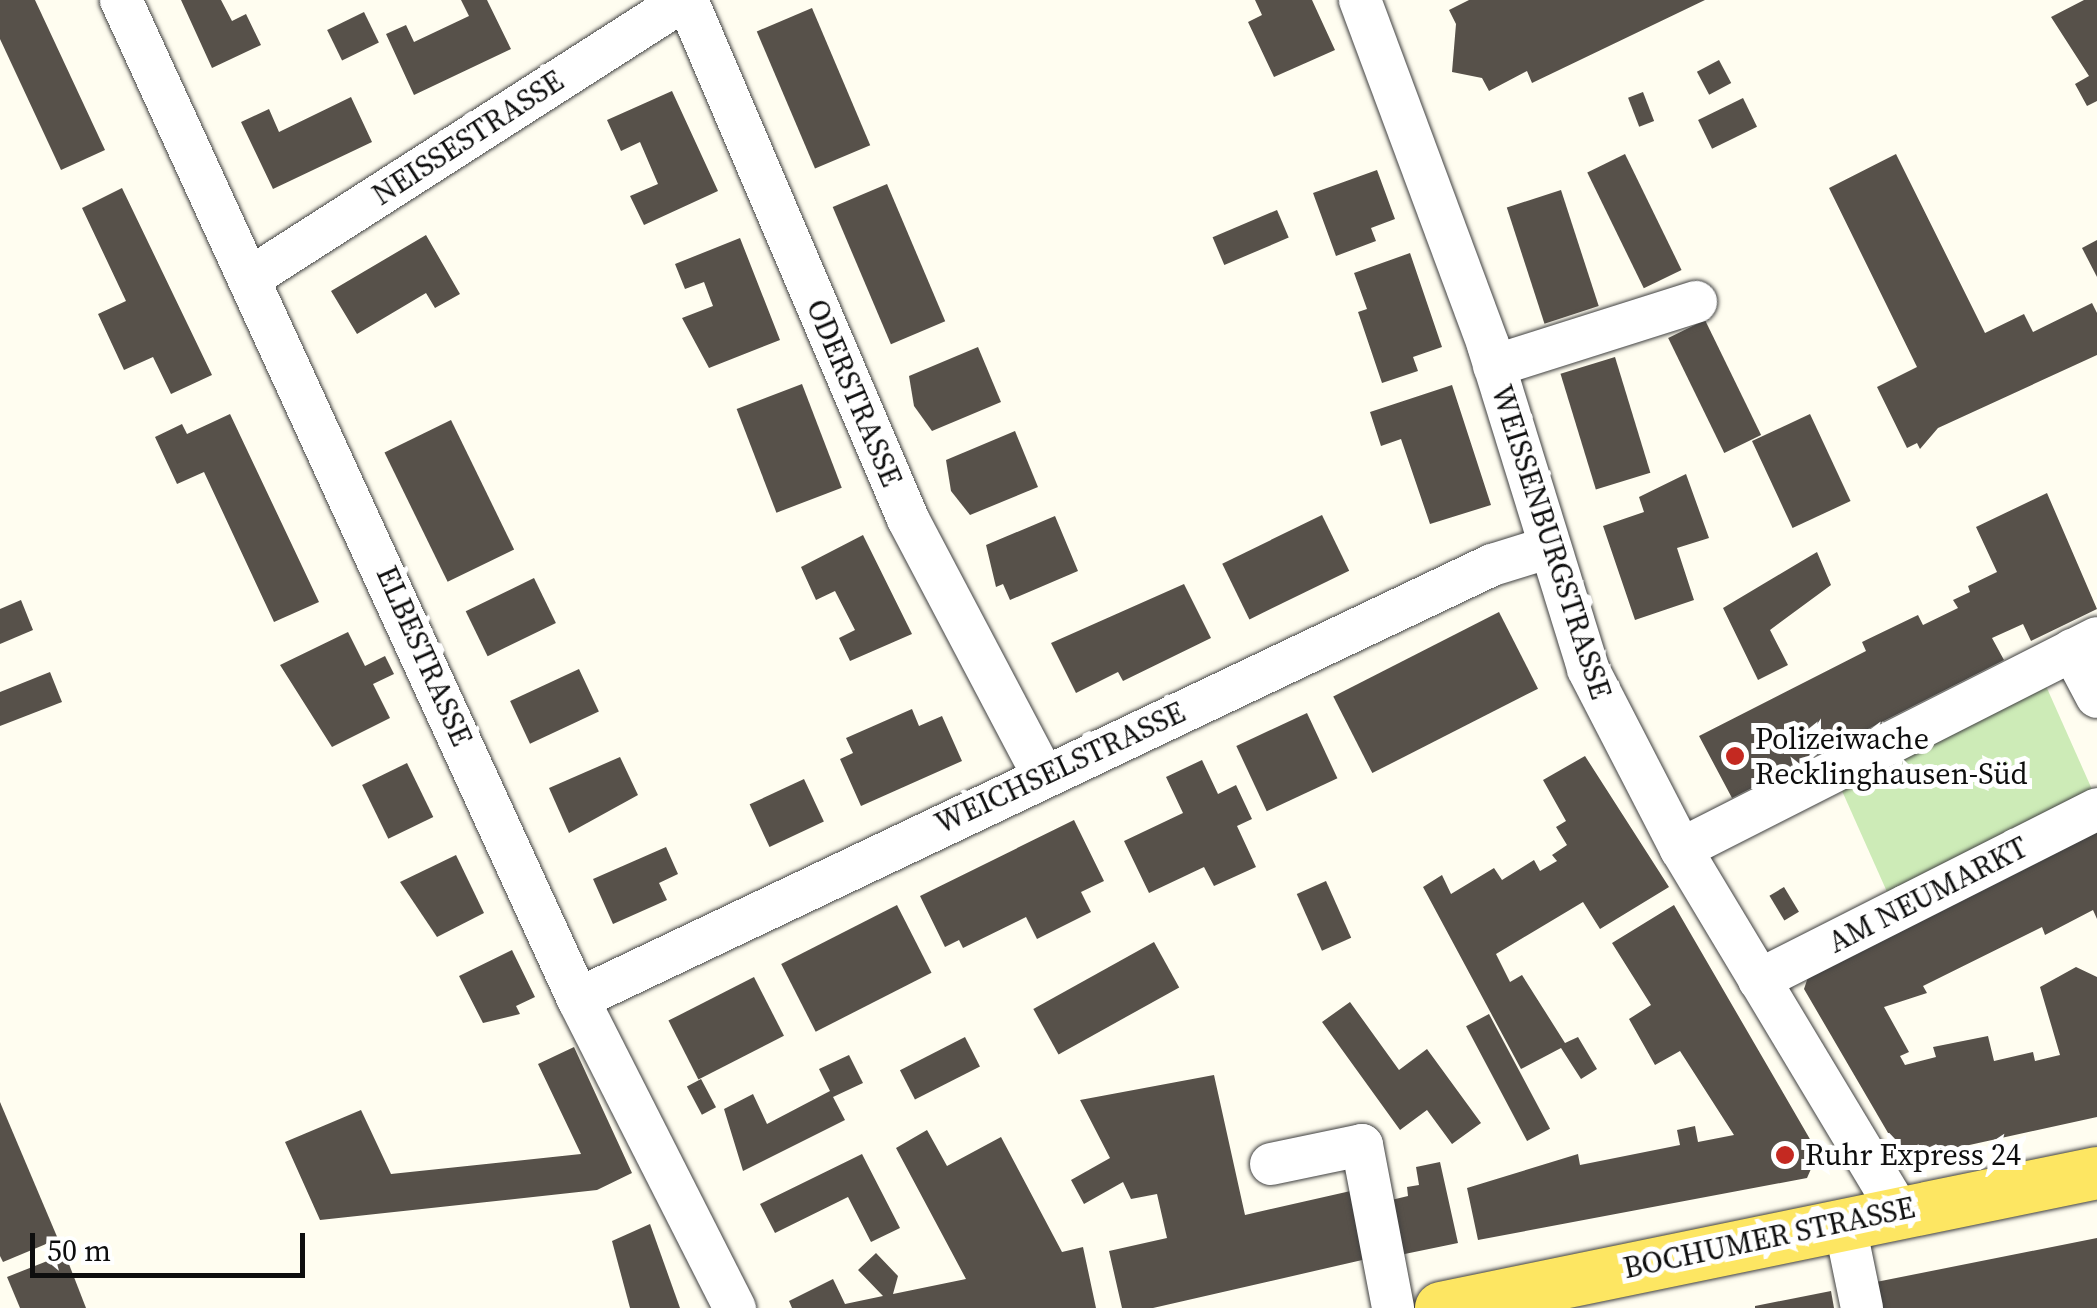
<!DOCTYPE html>
<html>
<head>
<meta charset="utf-8">
<style>
	body { margin:0 }
	#map { position:relative; width:2097px; height:1308px; overflow:hidden; background:#fffdf0; font-family:"Source Serif 4",serif }
	div>[style] { position:absolute }
	.green>* { inset:0; background:#cdebb7; transform-origin:0 0 }
	.building>* { inset:0; background:#57514a; transform-origin:0 0 }
	.roads { filter:drop-shadow(0 0 2px #414141) drop-shadow(0 0 2px #414141) }
	.minor>* { height:42px; margin:-21px; padding:0 21px; transform-origin:21px; border-radius:21px; background:#fff }
	.major>* { height:52px; margin:-26px; padding:0 26px; transform-origin:26px; border-radius:26px; background:#fde662 }
	.dots>* { width:28px; height:28px; translate:-50% -50%; box-sizing:border-box; border:5px solid #fff; border-radius:50% }
	span { translate:-50% -50%; white-space:nowrap; text-align:center; line-height:1.15; -webkit-text-stroke:10px #fff; paint-order:stroke }
	.street-label { font-size:30px; color:#0e0e0e }
	.poi-label { font-size:30px; color:#0e0e0e }
	.left { translate:0 -50%; text-align:left }
	.scale { position:absolute; left:30px; top:1233px; width:275px; height:45px; box-sizing:border-box; border:5px solid #0e0e0e; border-top:0; padding-left:12px; font-size:30px; line-height:35px; white-space:nowrap; color:#0e0e0e; -webkit-text-stroke:8px #fff; paint-order:stroke }
</style>
</head>
<body>
<div id="map">
	<div class="green">
		<div style="left:2042px;top:677px;width:134px;height:229px;rotate:66deg"></div>
	</div>
	<div class="building">
		<div style="clip-path:polygon(0 0,35px 0,105px 150px,61px 170px,0 39px)"></div>
		<div style="clip-path:polygon(181px 0,221px 0,232px 21px,246px 14px,261px 45px,212px 68px)"></div>
		<div style="clip-path:polygon(461px 0,487px 0,511px 49px,414px 95px,386px 34px,406px 25px,414px 42px,469px 16px)"></div>
		<div style="clip-path:polygon(1255px 0,1312px 0,1335px 50px,1274px 77px,1248px 22px,1262px 15px)"></div>
		<div style="clip-path:polygon(1469px 0,1705px 0,1532px 83px,1527px 71px,1489px 91px,1482px 78px,1452px 72px,1456px 24px,1449px 10px)"></div>
		<div style="clip-path:polygon(2084px 0,2097px 0,2097px 101px,2087px 106px,2075px 84px,2089px 76px,2051px 17px)"></div>
		<div style="left:812px;top:8px;width:149px;height:60px;rotate:67deg"></div>
		<div style="left:364px;top:12px;width:34px;height:41px;rotate:64deg"></div>
		<div style="left:1719px;top:60px;width:26px;height:25px;rotate:62deg"></div>
		<div style="clip-path:polygon(672px 91px,718px 191px,644px 225px,630px 196px,658px 184px,640px 142px,621px 151px,607px 120px)"></div>
		<div style="left:1643px;top:92px;width:31px;height:16px;rotate:69deg"></div>
		<div style="clip-path:polygon(351px 97px,372px 142px,273px 189px,241px 122px,269px 109px,279px 132px)"></div>
		<div style="left:1743px;top:98px;width:32px;height:50px;rotate:64deg"></div>
		<div style="left:1625px;top:154px;width:129px;height:42px;rotate:64deg"></div>
		<div style="clip-path:polygon(1896px 154px,1985px 333px,2024px 314px,2033px 332px,2092px 303px,2097px 313px,2097px 355px,1938px 428px,1920px 449px,1917px 443px,1907px 448px,1877px 387px,1917px 367px,1829px 188px)"></div>
		<div style="clip-path:polygon(1377px 170px,1395px 219px,1371px 228px,1376px 241px,1336px 256px,1313px 193px)"></div>
		<div style="left:887px;top:184px;width:149px;height:59px;rotate:67deg"></div>
		<div style="clip-path:polygon(122px 188px,212px 375px,171px 394px,153px 357px,124px 370px,98px 314px,126px 301px,82px 208px)"></div>
		<div style="left:1561px;top:190px;width:122px;height:57px;rotate:72deg"></div>
		<div style="left:1277px;top:210px;width:30px;height:70px;rotate:67deg"></div>
		<div style="clip-path:polygon(426px 235px,460px 294px,435px 308px,426px 293px,357px 334px,331px 291px)"></div>
		<div style="clip-path:polygon(740px 238px,780px 340px,709px 368px,682px 318px,713px 306px,704px 282px,685px 289px,675px 264px)"></div>
		<div style="clip-path:polygon(2097px 240px,2097px 277px,2082px 248px)"></div>
		<div style="clip-path:polygon(1410px 253px,1442px 347px,1413px 357px,1418px 371px,1382px 383px,1358px 312px,1367px 309px,1354px 273px)"></div>
		<div style="left:1705px;top:320px;width:128px;height:41px;rotate:64deg"></div>
		<div style="clip-path:polygon(978px 347px,1001px 402px,932px 431px,914px 406px,909px 376px)"></div>
		<div style="left:1615px;top:357px;width:121px;height:57px;rotate:73deg"></div>
		<div style="left:802px;top:384px;width:111px;height:70px;rotate:69deg"></div>
		<div style="clip-path:polygon(1452px 385px,1491px 505px,1430px 524px,1401px 439px,1381px 446px,1370px 412px)"></div>
		<div style="clip-path:polygon(230px 414px,319px 602px,274px 622px,204px 472px,177px 484px,155px 437px,182px 424px,187px 434px)"></div>
		<div style="left:1810px;top:414px;width:96px;height:64px;rotate:65deg"></div>
		<div style="left:451px;top:420px;width:144px;height:74px;rotate:64deg"></div>
		<div style="clip-path:polygon(1015px 431px,1038px 487px,970px 515px,951px 491px,946px 460px)"></div>
		<div style="clip-path:polygon(1686px 474px,1709px 538px,1677px 548px,1694px 600px,1635px 620px,1603px 526px,1644px 512px,1639px 497px)"></div>
		<div style="clip-path:polygon(2047px 493px,2097px 609px,2031px 641px,2023px 624px,1992px 638px,2004px 660px,1732px 798px,1699px 736px,1866px 651px,1862px 642px,1918px 615px,1923px 625px,1958px 608px,1953px 600px,1970px 592px,1968px 586px,1997px 572px,1976px 527px)"></div>
		<div style="left:1322px;top:515px;width:62px;height:111px;rotate:64deg"></div>
		<div style="clip-path:polygon(1055px 516px,1078px 571px,1010px 600px,1003px 584px,996px 587px,986px 545px)"></div>
		<div style="clip-path:polygon(863px 535px,912px 634px,850px 661px,839px 638px,855px 630px,835px 591px,816px 600px,801px 567px)"></div>
		<div style="clip-path:polygon(1817px 552px,1831px 585px,1770px 630px,1788px 665px,1758px 680px,1723px 608px)"></div>
		<div style="left:534px;top:578px;width:50px;height:76px;rotate:64deg"></div>
		<div style="clip-path:polygon(1184px 584px,1211px 638px,1123px 681px,1118px 672px,1076px 693px,1051px 643px)"></div>
		<div style="clip-path:polygon(21px 600px,33px 630px,0 644px,0 609px)"></div>
		<div style="left:1499px;top:612px;width:86px;height:186px;rotate:63deg"></div>
		<div style="clip-path:polygon(348px 632px,365px 666px,385px 656px,394px 674px,373px 684px,390px 718px,332px 747px,280px 665px)"></div>
		<div style="left:579px;top:669px;width:47px;height:76px;rotate:65deg"></div>
		<div style="clip-path:polygon(50px 672px,62px 702px,0 726px,0 692px)"></div>
		<div style="clip-path:polygon(912px 709px,919px 726px,942px 716px,962px 761px,861px 806px,840px 759px,853px 753px,846px 738px)"></div>
		<div style="left:1307px;top:713px;width:72px;height:78px;rotate:65deg"></div>
		<div style="clip-path:polygon(1585px 756px,1669px 887px,1600px 929px,1583px 902px,1496px 954px,1510px 982px,1522px 975px,1565px 1043px,1578px 1037px,1597px 1069px,1581px 1079px,1561px 1048px,1521px 1069px,1423px 887px,1442px 875px,1451px 894px,1494px 868px,1502px 880px,1534px 860px,1540px 871px,1557px 861px,1552px 855px,1567px 845px,1556px 827px,1566px 821px,1543px 780px)"></div>
		<div style="clip-path:polygon(620px 757px,638px 795px,569px 833px,549px 788px)"></div>
		<div style="clip-path:polygon(1202px 760px,1218px 794px,1236px 785px,1252px 819px,1237px 826px,1256px 867px,1214px 886px,1204px 867px,1149px 893px,1124px 841px,1183px 813px,1166px 777px)"></div>
		<div style="left:407px;top:763px;width:60px;height:50px;rotate:64deg"></div>
		<div style="left:804px;top:779px;width:47px;height:60px;rotate:65deg"></div>
		<div style="clip-path:polygon(1074px 820px,1104px 881px,1081px 892px,1091px 912px,1037px 939px,1026px 917px,963px 948px,959px 940px,945px 947px,920px 896px)"></div>
		<div style="clip-path:polygon(2097px 829px,2097px 919px,2093px 910px,2045px 935px,2042px 927px,1923px 986px,1927px 993px,1884px 1007px,1909px 1052px,1900px 1056px,1905px 1065px,1936px 1057px,1933px 1047px,1988px 1036px,1994px 1061px,2033px 1052px,2035px 1061px,2060px 1055px,2040px 987px,2076px 967px,2097px 977px,2097px 1117px,1915px 1157px,1898px 1150px,1804px 989px,1809px 974px)"></div>
		<div style="clip-path:polygon(666px 847px,678px 874px,659px 883px,667px 900px,613px 924px,593px 879px)"></div>
		<div style="clip-path:polygon(456px 855px,484px 913px,437px 937px,400px 882px)"></div>
		<div style="left:1326px;top:881px;width:62px;height:32px;rotate:66deg"></div>
		<div style="left:1784px;top:887px;width:29px;height:17px;rotate:59deg"></div>
		<div style="left:897px;top:905px;width:76px;height:130px;rotate:63deg"></div>
		<div style="clip-path:polygon(1674px 905px,1818px 1153px,1807px 1178px,1478px 1240px,1467px 1188px,1578px 1154px,1580px 1165px,1680px 1145px,1677px 1130px,1695px 1126px,1698px 1142px,1734px 1135px,1680px 1051px,1655px 1065px,1629px 1019px,1651px 1005px,1612px 943px)"></div>
		<div style="left:1154px;top:942px;width:52px;height:138px;rotate:61deg"></div>
		<div style="clip-path:polygon(512px 950px,535px 997px,516px 1006px,520px 1014px,483px 1023px,459px 976px)"></div>
		<div style="left:754px;top:977px;width:66px;height:96px;rotate:63deg"></div>
		<div style="clip-path:polygon(1350px 1002px,1399px 1070px,1427px 1049px,1481px 1123px,1452px 1144px,1427px 1110px,1400px 1130px,1322px 1022px)"></div>
		<div style="left:1489px;top:1014px;width:130px;height:26px;rotate:62deg"></div>
		<div style="left:965px;top:1037px;width:33px;height:73px;rotate:63deg"></div>
		<div style="clip-path:polygon(574px 1047px,632px 1173px,597px 1190px,320px 1220px,285px 1142px,361px 1110px,391px 1174px,581px 1154px,538px 1064px)"></div>
		<div style="clip-path:polygon(849px 1055px,863px 1083px,833px 1097px,845px 1120px,743px 1171px,724px 1109px,753px 1094px,767px 1124px,830px 1091px,819px 1069px)"></div>
		<div style="clip-path:polygon(1214px 1075px,1245px 1215px,1355px 1190px,1371px 1258px,1153px 1308px,1122px 1308px,1109px 1251px,1167px 1238px,1157px 1194px,1131px 1199px,1123px 1182px,1084px 1204px,1071px 1180px,1110px 1158px,1080px 1100px)"></div>
		<div style="left:701px;top:1079px;width:32px;height:16px;rotate:62deg"></div>
		<div style="clip-path:polygon(0 1102px,58px 1239px,3px 1262px,0 1256px)"></div>
		<div style="clip-path:polygon(927px 1130px,947px 1166px,1001px 1137px,1062px 1252px,1083px 1247px,1096px 1308px,792px 1308px,789px 1301px,833px 1279px,845px 1304px,883px 1296px,858px 1270px,876px 1253px,898px 1276px,893px 1294px,966px 1279px,896px 1148px)"></div>
		<div style="clip-path:polygon(862px 1154px,900px 1228px,871px 1242px,848px 1197px,775px 1233px,760px 1204px)"></div>
		<div style="clip-path:polygon(1440px 1162px,1458px 1243px,1395px 1256px,1383px 1202px,1408px 1196px,1407px 1187px,1419px 1185px,1416px 1167px)"></div>
		<div style="clip-path:polygon(650px 1224px,680px 1308px,630px 1308px,612px 1241px)"></div>
		<div style="clip-path:polygon(2097px 1238px,2097px 1308px,1871px 1308px,1866px 1284px)"></div>
		<div style="clip-path:polygon(65px 1254px,86px 1308px,20px 1308px,7px 1277px)"></div>
		<div style="clip-path:polygon(1831px 1291px,1834px 1308px,1755px 1308px,1755px 1306px)"></div>
	</div>
	<div class="roads">
		<div class="minor">
			<div style="left:121px;top:0;width:1099px;rotate:65.42deg"></div>
			<div style="left:578px;top:999px;width:347px;rotate:63.1deg"></div>
			<div style="left:687px;top:0;width:564px;rotate:66.93deg"></div>
			<div style="left:908px;top:519px;width:289px;rotate:62.2deg"></div>
			<div style="left:1360px;top:0;width:368px;rotate:69.6deg"></div>
			<div style="left:1488px;top:345px;width:339px;rotate:72.8deg"></div>
			<div style="left:1588px;top:669px;width:203px;rotate:62.7deg"></div>
			<div style="left:1681px;top:849px;width:421px;rotate:59deg"></div>
			<div style="left:253px;top:276px;width:512px;rotate:-32.63deg"></div>
			<div style="left:1494px;top:366px;width:212px;rotate:-17.6deg"></div>
			<div style="left:2072px;top:650px;width:53px;rotate:62deg"></div>
			<div style="left:1681px;top:849px;width:466px;rotate:-26.9deg"></div>
			<div style="left:1759px;top:980px;width:379px;rotate:-26.8deg"></div>
			<div style="left:578px;top:999px;width:1012px;rotate:-25.4deg"></div>
			<div style="left:1492px;top:565px;width:58px;rotate:-17.2deg"></div>
			<div style="left:1271px;top:1164px;width:93px;rotate:-11.8deg"></div>
			<div style="left:1362px;top:1145px;width:166px;rotate:79.2deg"></div>
			<div style="left:1844px;top:1221px;width:89px;rotate:78.3deg"></div>
		</div>
		<div class="major">
			<div style="left:1441px;top:1308px;width:670px;rotate:-11.63deg"></div>
		</div>
	</div>
	<div class="dots">
		<div style="left:1735px;top:756px;background:#c42921"></div>
		<div style="left:1785px;top:1155px;background:#c42921"></div>
	</div>
	<div class="street-label">
		<span style="left:468px;top:138px;rotate:-33deg">NEISSESTRASSE</span>
		<span style="left:854px;top:393px;rotate:67deg">ODERSTRASSE</span>
		<span style="left:1551px;top:542px;rotate:72deg">WEISSENBURGSTRASSE</span>
		<span style="left:424px;top:656px;rotate:66deg">ELBESTRASSE</span>
		<span style="left:1060px;top:768px;rotate:-25deg">WEICHSELSTRASSE</span>
		<span style="left:1928px;top:895px;rotate:-27deg">AM NEUMARKT</span>
		<span style="left:1769px;top:1238px;rotate:-12deg">BOCHUMER STRASSE</span>
	</div>
	<div class="poi-label">
		<span class="left" style="left:1755px;top:756px">Polizeiwache<br>Recklinghausen-Süd</span>
		<span class="left" style="left:1805px;top:1155px">Ruhr Express 24</span>
	</div>
	<div class="scale">50 m</div>
</div>
</body>
</html>
